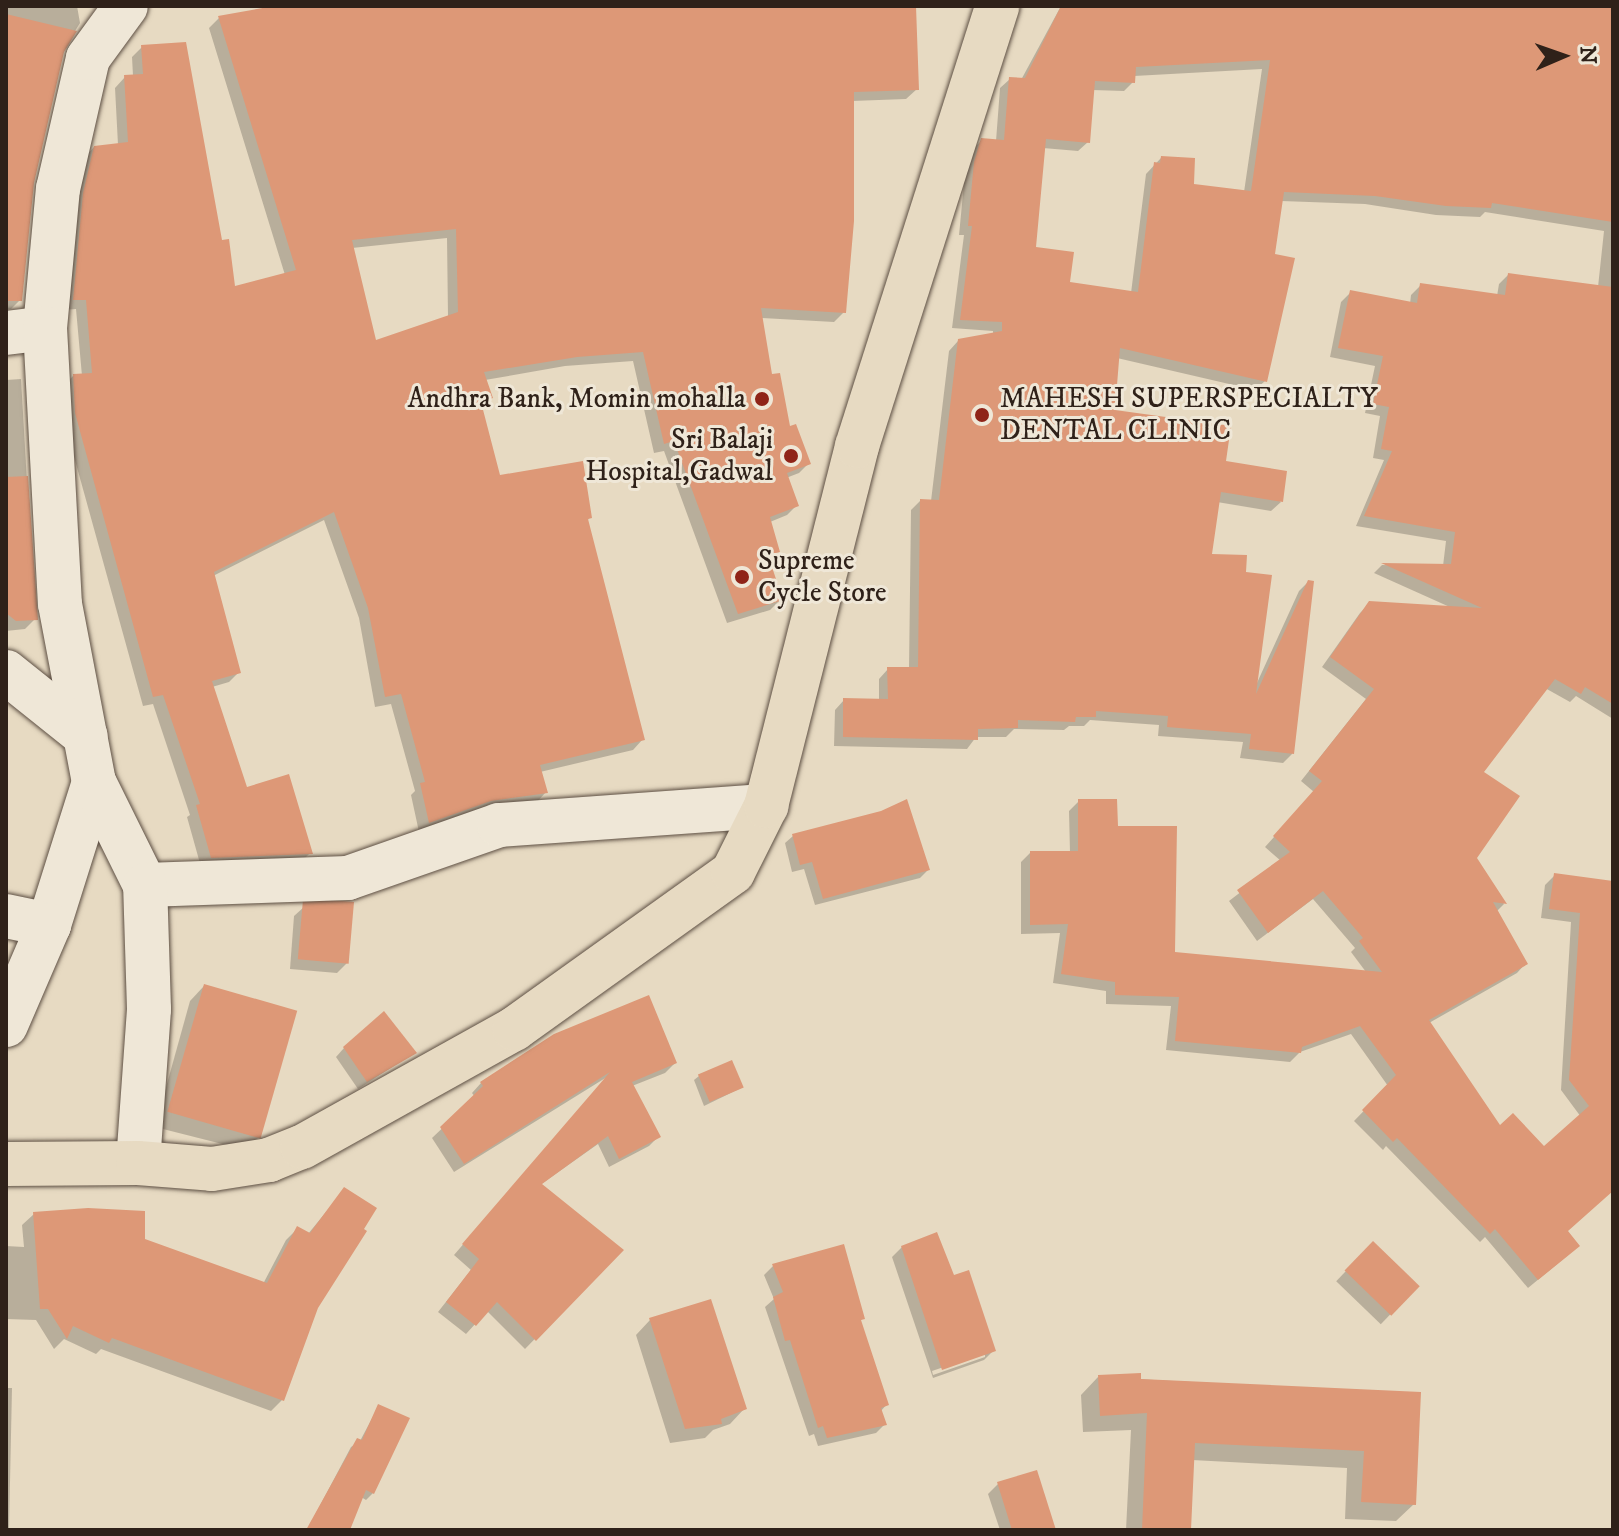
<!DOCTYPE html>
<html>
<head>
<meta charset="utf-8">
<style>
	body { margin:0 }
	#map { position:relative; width:1619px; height:1536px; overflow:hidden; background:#e7dac2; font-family:"IM FELL DW Pica",serif }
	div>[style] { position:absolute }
	.shadow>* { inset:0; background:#0003; transform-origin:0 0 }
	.building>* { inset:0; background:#dd9877; transform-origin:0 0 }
	.roads { filter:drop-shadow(0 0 2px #5d4f43) drop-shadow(0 0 2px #5d4f43) }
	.minor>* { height:44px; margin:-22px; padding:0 22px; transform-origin:22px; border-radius:22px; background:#efe7d7 }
	.major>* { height:44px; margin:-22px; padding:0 22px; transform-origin:22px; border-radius:22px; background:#e7dac2 }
	.dots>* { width:22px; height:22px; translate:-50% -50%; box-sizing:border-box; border:4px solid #efe7d7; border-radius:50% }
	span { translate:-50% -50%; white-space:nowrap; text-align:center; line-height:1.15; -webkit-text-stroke:6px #efe7d7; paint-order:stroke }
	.poi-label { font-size:28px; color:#2f2119 }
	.right { translate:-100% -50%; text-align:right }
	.left { translate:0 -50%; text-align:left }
	.frame { position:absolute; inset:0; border:8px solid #2f2119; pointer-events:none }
	.north { position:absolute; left:1523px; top:16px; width:80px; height:80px; -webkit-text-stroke:6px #efe7d7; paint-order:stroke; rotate:88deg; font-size:22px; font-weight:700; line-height:32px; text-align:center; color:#2f2119 }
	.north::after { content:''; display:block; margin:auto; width:28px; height:36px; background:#2f2119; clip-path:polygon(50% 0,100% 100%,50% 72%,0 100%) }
</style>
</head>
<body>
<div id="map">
	<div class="shadow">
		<div style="clip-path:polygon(6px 6px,77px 6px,80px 23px,62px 52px,32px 183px,20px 300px,11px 309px,6px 309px)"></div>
		<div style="clip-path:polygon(evenodd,295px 6px,914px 6px,917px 89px,906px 99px,852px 101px,844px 312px,834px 322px,761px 318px,770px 376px,788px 429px,809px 463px,799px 473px,786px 478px,797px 505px,787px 515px,770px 522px,777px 551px,768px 561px,780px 600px,770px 610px,727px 623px,664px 451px,654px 453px,633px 361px,565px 366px,485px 380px,491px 398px,480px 408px,498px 477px,590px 517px,587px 521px,643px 739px,633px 750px,540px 772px,546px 792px,536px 803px,419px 832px,411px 795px,415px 791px,391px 704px,375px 707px,359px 618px,324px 520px,213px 576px,239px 672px,229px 682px,212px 687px,246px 790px,310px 853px,300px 863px,201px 867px,187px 817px,190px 815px,153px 704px,143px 706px,65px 424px,63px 386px,73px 376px,82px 376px,76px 309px,63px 310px,84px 158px,94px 147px,118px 145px,115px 88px,125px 77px,133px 76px,132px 57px,142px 47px,220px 243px,233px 288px,285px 275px,209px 28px,219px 18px,295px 6px,447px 238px,448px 317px,375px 342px,352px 248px,447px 238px)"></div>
		<div style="clip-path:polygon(evenodd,1061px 6px,1613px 6px,1613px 719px,1576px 696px,1570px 702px,1545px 688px,1481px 772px,1475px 858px,1504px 904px,1496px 912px,1526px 963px,1517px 973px,1429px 1023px,1499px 1128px,1544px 1149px,1581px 1117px,1561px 1090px,1571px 922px,1541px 918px,1545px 885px,1555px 875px,1613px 883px,1613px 1190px,1566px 1232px,1568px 1255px,1528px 1288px,1485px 1237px,1480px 1242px,1386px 1146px,1383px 1150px,1354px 1121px,1388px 1086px,1351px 1034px,1300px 1052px,1290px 1062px,1166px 1050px,1171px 1006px,1106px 1004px,1106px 991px,1053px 983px,1060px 933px,1021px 934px,1021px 862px,1030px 853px,1070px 853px,1069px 811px,1079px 801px,1116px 828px,1173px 953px,1366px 972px,1351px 952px,1355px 948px,1313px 899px,1257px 941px,1229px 901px,1281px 861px,1265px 847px,1314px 792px,1301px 781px,1366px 699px,1322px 667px,1360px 613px,1370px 603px,1452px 608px,1374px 573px,1382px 565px,1443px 566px,1446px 541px,1356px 526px,1384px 460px,1373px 458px,1380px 416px,1365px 413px,1375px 366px,1330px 357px,1341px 302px,1351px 292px,1410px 304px,1411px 295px,1421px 285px,1497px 296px,1499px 284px,1508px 275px,1598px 287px,1604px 231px,1485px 212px,1480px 217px,1436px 215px,1365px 204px,1281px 201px,1273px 255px,1265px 381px,1255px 390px,1117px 358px,1113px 412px,1223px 462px,1281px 502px,1271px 511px,1217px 502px,1209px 556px,1256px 685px,1299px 591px,1308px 582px,1292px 754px,1283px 763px,1240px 758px,1243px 742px,1158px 736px,1159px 725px,1090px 720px,1084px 726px,1069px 726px,1064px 730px,1014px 729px,1006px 737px,976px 737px,967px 749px,834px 746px,835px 710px,844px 700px,879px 701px,879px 679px,888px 669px,909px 669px,911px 510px,920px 501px,931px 501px,949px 351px,958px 341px,993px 335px,993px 331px,952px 328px,964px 235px,959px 235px,965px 173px,972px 150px,982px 140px,996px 141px,1000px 88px,1010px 79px,1021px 80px,1061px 6px,1262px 69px,1244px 192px,1192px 186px,1161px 158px,1146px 174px,1131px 293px,1068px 284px,1034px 248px,1043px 148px,1078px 151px,1088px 142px,1092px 90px,1124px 91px,1133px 82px,1134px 76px,1262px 69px)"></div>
		<div style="clip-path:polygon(21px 379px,35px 619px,25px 629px,6px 631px,6px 380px)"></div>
		<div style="clip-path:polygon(793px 836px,928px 870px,920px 878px,815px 905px,804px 869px,792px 872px,785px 843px)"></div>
		<div style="clip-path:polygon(304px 907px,347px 963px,337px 973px,290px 969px,294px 916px)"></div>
		<div style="clip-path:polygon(204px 986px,261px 1135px,246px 1150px,155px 1127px,190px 1001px)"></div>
		<div style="clip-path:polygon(344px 1048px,414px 1053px,358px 1089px,336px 1057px)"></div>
		<div style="clip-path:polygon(675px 1063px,665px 1073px,632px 1086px,659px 1136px,649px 1146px,609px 1167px,598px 1144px,540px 1185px,621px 1250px,525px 1349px,487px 1311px,466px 1334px,438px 1312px,471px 1270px,454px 1255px,607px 1077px,454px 1172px,432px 1138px,475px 1097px,472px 1093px,481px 1083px)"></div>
		<div style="clip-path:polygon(699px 1076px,741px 1088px,704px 1106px,694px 1080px)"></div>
		<div style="clip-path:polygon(344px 1190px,316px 1307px,282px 1400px,271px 1411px,101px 1349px,96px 1354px,64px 1339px,54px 1349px,36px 1320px,6px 1319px,6px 1246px,24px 1247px,22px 1225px,34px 1214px,143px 1240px,263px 1284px,286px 1240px,298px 1228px,308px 1234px)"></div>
		<div style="left:1373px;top:1243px;width:62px;height:53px;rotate:44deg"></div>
		<div style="clip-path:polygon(evenodd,902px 1247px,952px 1278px,994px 1350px,984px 1360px,933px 1378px,892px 1257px,902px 1247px,985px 1353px,985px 1357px,933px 1375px,932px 1371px,985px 1353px)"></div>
		<div style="clip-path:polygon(773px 1266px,863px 1318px,860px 1321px,887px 1404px,881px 1411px,885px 1424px,876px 1433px,818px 1446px,814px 1434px,809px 1436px,765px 1307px,774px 1299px,764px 1275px)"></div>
		<div style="clip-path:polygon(650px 1320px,744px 1409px,730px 1424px,713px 1430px,705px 1438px,670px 1443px,636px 1335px)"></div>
		<div style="clip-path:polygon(1098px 1377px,1419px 1394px,1414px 1504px,1396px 1521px,1345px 1519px,1347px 1468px,1192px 1460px,1189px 1530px,1126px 1530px,1131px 1430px,1083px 1432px,1081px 1395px)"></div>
		<div style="clip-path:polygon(6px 1388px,12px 1388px,9px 1530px,6px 1530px)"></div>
		<div style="clip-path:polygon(378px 1407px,407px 1419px,373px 1493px,366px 1500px,361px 1497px,348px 1530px,307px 1530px,351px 1447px,360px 1441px)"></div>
		<div style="clip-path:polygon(998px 1484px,1054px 1530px,1000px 1530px,988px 1494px)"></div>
	</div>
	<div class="building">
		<div style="clip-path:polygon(evenodd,274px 6px,916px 6px,919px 90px,854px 92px,854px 221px,846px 313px,761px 308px,772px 374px,780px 373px,790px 426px,796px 424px,811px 464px,787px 473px,799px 506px,770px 517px,780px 552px,768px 555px,783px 600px,738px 614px,674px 441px,664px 444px,643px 352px,577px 357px,484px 372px,493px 398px,481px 402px,500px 475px,583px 461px,592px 518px,588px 519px,645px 740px,540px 765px,548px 793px,491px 801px,429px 823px,420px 783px,425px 782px,401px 694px,385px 697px,368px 608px,334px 512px,214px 572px,241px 673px,212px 681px,247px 787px,289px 774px,313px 854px,211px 858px,196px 805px,200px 804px,163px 695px,153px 697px,75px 413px,73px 374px,92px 373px,86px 300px,73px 300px,83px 193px,94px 146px,128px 142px,124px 75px,143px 74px,141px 45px,186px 42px,222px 240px,229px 239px,235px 286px,296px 270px,218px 16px,274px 6px,456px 229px,458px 312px,376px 340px,352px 240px,456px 229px)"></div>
		<div style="clip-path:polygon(evenodd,1061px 6px,1613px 6px,1613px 222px,1492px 203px,1491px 208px,1446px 206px,1375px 196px,1284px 192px,1275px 254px,1295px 258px,1267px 382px,1120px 348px,1115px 410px,1231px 426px,1226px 461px,1287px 471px,1283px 502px,1221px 492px,1212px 554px,1247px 555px,1246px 572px,1272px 575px,1256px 694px,1308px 580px,1314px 581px,1294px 754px,1249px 749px,1251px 734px,1167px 727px,1168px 716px,1096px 711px,1096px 717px,1076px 717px,1075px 722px,1018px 720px,1018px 728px,978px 729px,978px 740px,843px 737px,843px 698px,888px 699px,887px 667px,918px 667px,920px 499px,939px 500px,958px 339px,1002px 331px,1002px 322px,960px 320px,972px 226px,968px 226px,974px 162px,981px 138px,1004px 140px,1009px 77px,1025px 78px,1061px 6px,1270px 60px,1251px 191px,1194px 184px,1195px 158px,1161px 156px,1160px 163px,1154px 162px,1138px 292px,1070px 282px,1074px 252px,1036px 247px,1046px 139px,1090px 143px,1095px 81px,1135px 83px,1136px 67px,1270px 60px)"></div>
		<div style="clip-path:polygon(6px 14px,77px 31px,64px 52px,34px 183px,22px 301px,7px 301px)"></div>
		<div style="clip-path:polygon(1508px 273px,1613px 287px,1613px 704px,1585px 687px,1581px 694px,1555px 679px,1484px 772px,1520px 796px,1477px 858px,1507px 904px,1493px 902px,1528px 964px,1429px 1020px,1500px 1125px,1513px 1113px,1544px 1146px,1589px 1106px,1569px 1080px,1580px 913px,1549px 909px,1554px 873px,1613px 881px,1613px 1191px,1568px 1231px,1580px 1246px,1538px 1280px,1495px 1229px,1490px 1234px,1397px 1138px,1393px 1142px,1362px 1110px,1396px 1075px,1360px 1026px,1302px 1047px,1301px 1053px,1175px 1041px,1179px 997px,1115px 995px,1115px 982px,1061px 974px,1068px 924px,1030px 925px,1030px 851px,1078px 851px,1078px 799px,1117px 799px,1118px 826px,1177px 826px,1175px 952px,1382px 972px,1359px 941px,1363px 938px,1323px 891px,1268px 933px,1237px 890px,1290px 852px,1273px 836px,1322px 781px,1309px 771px,1374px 689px,1330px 657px,1369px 601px,1482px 608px,1381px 563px,1451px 564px,1455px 532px,1364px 516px,1392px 451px,1381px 449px,1389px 407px,1373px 404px,1383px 356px,1338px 348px,1350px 290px,1417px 303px,1420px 283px,1505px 295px)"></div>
		<div style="clip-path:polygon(28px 476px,38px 620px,16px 621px,6px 613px,6px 477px)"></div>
		<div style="clip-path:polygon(907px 799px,930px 870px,823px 899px,812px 862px,800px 865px,792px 834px,881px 811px)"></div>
		<div style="left:354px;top:902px;width:62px;height:51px;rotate:95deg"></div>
		<div style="left:204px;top:984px;width:97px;height:133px;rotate:16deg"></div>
		<div style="clip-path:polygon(649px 995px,677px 1063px,632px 1082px,661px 1137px,619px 1159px,608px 1136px,542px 1184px,624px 1250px,536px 1341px,497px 1302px,476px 1326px,446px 1302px,479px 1259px,462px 1244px,610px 1072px,464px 1164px,440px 1127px,483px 1086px,480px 1082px,554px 1034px)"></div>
		<div style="clip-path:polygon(384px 1011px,417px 1053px,367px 1082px,343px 1047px)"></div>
		<div style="left:732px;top:1060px;width:30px;height:37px;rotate:67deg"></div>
		<div style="clip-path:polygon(344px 1187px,377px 1208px,364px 1229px,367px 1231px,318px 1308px,284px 1401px,112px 1338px,109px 1343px,73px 1326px,67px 1339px,48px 1309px,40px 1309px,33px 1212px,88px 1208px,145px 1211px,145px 1239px,267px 1283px,297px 1226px,310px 1233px)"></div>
		<div style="clip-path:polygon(937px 1232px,954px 1275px,969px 1270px,996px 1351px,942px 1370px,901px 1246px)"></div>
		<div style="left:1373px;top:1241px;width:65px;height:41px;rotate:44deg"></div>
		<div style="clip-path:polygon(844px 1244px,865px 1319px,861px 1320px,889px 1405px,881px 1408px,887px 1425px,827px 1438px,823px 1426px,818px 1428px,790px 1340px,785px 1341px,773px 1297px,783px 1292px,772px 1264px)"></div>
		<div style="clip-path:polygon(711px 1299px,747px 1409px,721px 1419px,722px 1424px,685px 1429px,649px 1318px)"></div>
		<div style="clip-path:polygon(1141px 1373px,1141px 1379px,1421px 1392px,1416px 1505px,1361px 1502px,1364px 1451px,1195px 1443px,1191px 1530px,1142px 1530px,1147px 1413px,1100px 1416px,1098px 1375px)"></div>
		<div style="clip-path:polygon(378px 1404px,410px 1418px,374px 1494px,366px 1490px,350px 1530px,306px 1530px,357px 1438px,362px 1440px)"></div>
		<div style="clip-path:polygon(1037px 1470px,1056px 1530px,1012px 1530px,997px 1482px)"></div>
	</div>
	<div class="roads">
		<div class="minor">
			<div style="left:45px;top:328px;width:140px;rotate:-84.7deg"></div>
			<div style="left:58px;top:189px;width:134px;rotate:-77.1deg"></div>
			<div style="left:88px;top:58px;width:64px;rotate:-53.8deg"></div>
			<div style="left:6px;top:333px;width:39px;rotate:-7deg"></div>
			<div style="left:45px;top:328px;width:276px;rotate:86.9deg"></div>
			<div style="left:60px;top:604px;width:181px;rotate:79.2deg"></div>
			<div style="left:94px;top:782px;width:150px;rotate:107.5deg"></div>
			<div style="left:6px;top:672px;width:102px;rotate:38.7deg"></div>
			<div style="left:94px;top:782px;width:115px;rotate:63.7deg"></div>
			<div style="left:145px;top:885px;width:203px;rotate:-2deg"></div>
			<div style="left:348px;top:878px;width:160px;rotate:-19.3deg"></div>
			<div style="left:499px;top:825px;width:268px;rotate:-4.1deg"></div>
			<div style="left:6px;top:916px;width:44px;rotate:11.8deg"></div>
			<div style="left:49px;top:925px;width:109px;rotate:113.3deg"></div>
			<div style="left:138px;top:1163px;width:154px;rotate:-85.9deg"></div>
			<div style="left:149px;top:1009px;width:124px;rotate:-91.8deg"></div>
		</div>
		<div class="major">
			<div style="left:6px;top:1164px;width:132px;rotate:-0.4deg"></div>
			<div style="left:138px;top:1163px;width:74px;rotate:4.6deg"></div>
			<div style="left:212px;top:1169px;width:58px;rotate:-9deg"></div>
			<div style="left:269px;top:1160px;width:35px;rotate:-22deg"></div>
			<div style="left:302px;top:1147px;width:243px;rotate:-29.1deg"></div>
			<div style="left:514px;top:1029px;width:269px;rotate:-35.6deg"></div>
			<div style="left:733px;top:872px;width:74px;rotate:-63.4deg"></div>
			<div style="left:766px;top:806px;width:371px;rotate:-75.8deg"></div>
			<div style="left:857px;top:446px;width:462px;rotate:-72.3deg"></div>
		</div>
	</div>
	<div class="dots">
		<div style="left:762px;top:399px;background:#8f2418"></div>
		<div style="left:982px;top:415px;background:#8f2418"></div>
		<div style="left:791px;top:456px;background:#8f2418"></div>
		<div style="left:742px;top:577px;background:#8f2418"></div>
	</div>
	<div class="poi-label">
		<span class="right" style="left:746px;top:399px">Andhra Bank, Momin mohalla</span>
		<span class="left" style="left:1000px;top:415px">MAHESH SUPERSPECIALTY<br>DENTAL CLINIC</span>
		<span class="right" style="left:773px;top:456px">Sri Balaji<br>Hospital,Gadwal</span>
		<span class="left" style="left:758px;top:577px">Supreme<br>Cycle Store</span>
	</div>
	<div class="frame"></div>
	<div class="north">N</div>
</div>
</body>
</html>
